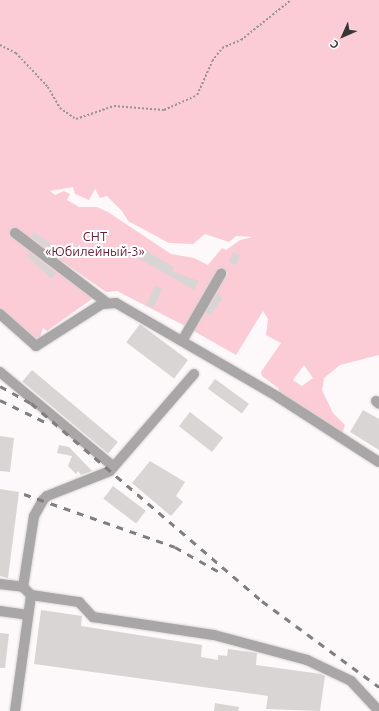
<!DOCTYPE html>
<html>
<head>
<meta charset="utf-8">
<style>
	body { margin:0 }
	#map { position:relative; width:379px; height:711px; overflow:hidden; background:#fdf8f9; font-family:Ubuntu,sans-serif }
	div>[style] { position:absolute }
	.green>* { inset:0; background:#fbccd5 }
	.building>* { inset:0; background:#dad5d5; transform-origin:0 0 }
	.path>* { height:1.5px; margin-top:-0.75px; transform-origin:0; background:repeating-linear-gradient(90deg,#979494 0 2px,transparent 0 4px) }
	.roads { filter:drop-shadow(0 0 1px #d9d5d6) drop-shadow(0 0 1px #d9d5d6) }
	.minor>* { height:10px; margin:-5px; padding:0 5px; transform-origin:5px; border-radius:5px; background:#a8a6a6 }
	.rail>* { height:3px; margin-top:-1.5px; transform-origin:0; background:repeating-linear-gradient(90deg,#817e7f 0 7px,transparent 0 14px) }
	span { translate:-50% -50%; white-space:nowrap; text-align:center; line-height:1.15; -webkit-text-stroke:4px #fff; paint-order:stroke }
	.park-label { font-size:13px; color:#672037 }
	.north { position:absolute; left:323px; top:16px; width:40px; height:40px; -webkit-text-stroke:3px #fff; paint-order:stroke; rotate:225deg; font-size:11px; font-weight:700; line-height:16px; text-align:center; color:#373535 }
	.north::after { content:''; display:block; margin:auto; width:14px; height:18px; background:#373535; clip-path:polygon(50% 0,100% 100%,50% 72%,0 100%) }
</style>
</head>
<body>
<div id="map">
	<div class="green">
		<div style="clip-path:polygon(evenodd,0 0,379px 0,379px 355px,340px 365px,324px 378px,322px 390px,333px 413px,345px 425px,342px 434px,282px 396px,278px 388px,262px 376px,261px 372px,281px 343px,266px 335px,268px 319px,263px 311px,236px 355px,192px 330px,228px 273px,223px 270px,187px 327px,117px 291px,106px 292px,14px 228px,11px 231px,96px 296px,47px 331px,43px 328px,40px 337px,35px 339px,0 310px,0 0,73px 187px,75px 194px,89px 200px,95px 189px,100px 198px,107px 196px,122px 211px,128px 221px,169px 243px,193px 244px,205px 234px,229px 242px,236px 236px,253px 237px,240px 240px,226px 250px,222px 248px,208px 265px,194px 258px,171px 254px,108px 212px,97px 207px,79px 207px,67px 200px,70px 194px,64px 191px,55px 195px,50px 191px,73px 187px,0 0,304px 365px,313px 378px,302px 386px,293px 380px,304px 365px)"></div>
	</div>
	<div class="building">
		<div style="left:34px;top:232px;width:32px;height:6px;rotate:34deg"></div>
		<div style="clip-path:polygon(143px 249px,174px 267px,172px 271px,199px 281px,194px 290px,138px 258px)"></div>
		<div style="left:233px;top:252px;width:8px;height:11px;rotate:23deg"></div>
		<div style="clip-path:polygon(30px 253px,56px 273px,51px 279px,27px 256px)"></div>
		<div style="left:155px;top:285px;width:8px;height:22px;rotate:23deg"></div>
		<div style="left:217px;top:294px;width:7px;height:21px;rotate:34deg"></div>
		<div style="left:140px;top:324px;width:60px;height:23px;rotate:37deg"></div>
		<div style="left:32px;top:370px;width:112px;height:15px;rotate:40deg"></div>
		<div style="left:215px;top:379px;width:42px;height:12px;rotate:36deg"></div>
		<div style="clip-path:polygon(363px 410px,379px 419px,379px 450px,350px 432px)"></div>
		<div style="left:190px;top:412px;width:42px;height:18px;rotate:38deg"></div>
		<div style="clip-path:polygon(0 436px,14px 438px,10px 472px,0 471px)"></div>
		<div style="clip-path:polygon(59px 445px,69px 447px,92px 471px,81px 475px,78px 471px,76px 474px,68px 466px,72px 456px,57px 453px)"></div>
		<div style="clip-path:polygon(150px 461px,185px 482px,176px 496px,183px 502px,171px 516px,132px 483px)"></div>
		<div style="left:113px;top:486px;width:41px;height:16px;rotate:37deg"></div>
		<div style="clip-path:polygon(0 489px,19px 492px,8px 578px,0 576px)"></div>
		<div style="clip-path:polygon(41px 610px,82px 616px,81px 626px,202px 645px,201px 657px,218px 660px,218px 655px,227px 656px,228px 649px,257px 653px,256px 665px,321px 674px,325px 676px,320px 711px,266px 709px,268px 696px,34px 664px)"></div>
		<div style="clip-path:polygon(0 633px,9px 634px,5px 668px,0 668px)"></div>
		<div style="clip-path:polygon(215px 703px,239px 707px,238px 711px,214px 711px)"></div>
	</div>
	<div class="path">
		<div style="left:0;top:45px;width:18px;rotate:27deg"></div>
		<div style="left:16px;top:53px;width:47px;rotate:46.7deg"></div>
		<div style="left:48px;top:87px;width:24px;rotate:60deg"></div>
		<div style="left:60px;top:108px;width:19px;rotate:35deg"></div>
		<div style="left:76px;top:119px;width:40px;rotate:-18.9deg"></div>
		<div style="left:114px;top:106px;width:50px;rotate:4.6deg"></div>
		<div style="left:164px;top:110px;width:36px;rotate:-24deg"></div>
		<div style="left:197px;top:95px;width:37px;rotate:-66deg"></div>
		<div style="left:212px;top:61px;width:16px;rotate:-52deg"></div>
		<div style="left:222px;top:48px;width:21px;rotate:-23deg"></div>
		<div style="left:241px;top:40px;width:64px;rotate:-38.7deg"></div>
	</div>
	<div class="roads">
		<div class="minor">
			<div style="left:15px;top:233px;width:114px;rotate:37.2deg"></div>
			<div style="left:0;top:314px;width:48px;rotate:41.6deg"></div>
			<div style="left:36px;top:346px;width:78px;rotate:-32.5deg"></div>
			<div style="left:102px;top:304px;width:14px;rotate:-4deg"></div>
			<div style="left:116px;top:303px;width:187px;rotate:30.1deg"></div>
			<div style="left:278px;top:397px;width:120px;rotate:32.8deg"></div>
			<div style="left:182px;top:341px;width:78px;rotate:-59.8deg"></div>
			<div style="left:0;top:372px;width:148px;rotate:39.8deg"></div>
			<div style="left:194px;top:374px;width:128px;rotate:130.9deg"></div>
			<div style="left:110px;top:471px;width:68px;rotate:158.4deg"></div>
			<div style="left:47px;top:496px;width:6px;rotate:135deg"></div>
			<div style="left:43px;top:500px;width:18px;rotate:119deg"></div>
			<div style="left:34px;top:516px;width:72px;rotate:98.8deg"></div>
			<div style="left:23px;top:587px;width:11px;rotate:45deg"></div>
			<div style="left:31px;top:595px;width:49px;rotate:8.3deg"></div>
			<div style="left:79px;top:602px;width:21px;rotate:47deg"></div>
			<div style="left:93px;top:617px;width:122px;rotate:8.5deg"></div>
			<div style="left:214px;top:635px;width:96px;rotate:15deg"></div>
			<div style="left:307px;top:660px;width:49px;rotate:25.5deg"></div>
			<div style="left:351px;top:681px;width:41px;rotate:47deg"></div>
			<div style="left:376px;top:401px;width:4px;rotate:45deg"></div>
			<div style="left:0;top:584px;width:23px;rotate:7deg"></div>
			<div style="left:0;top:611px;width:28px;rotate:8deg"></div>
			<div style="left:15px;top:711px;width:117px;rotate:-82.1deg"></div>
		</div>
	</div>
	<div class="rail">
		<div style="left:0;top:386px;width:35px;rotate:29deg"></div>
		<div style="left:31px;top:403px;width:304px;rotate:40.6deg"></div>
		<div style="left:262px;top:601px;width:145px;rotate:36.3deg"></div>
		<div style="left:0;top:400px;width:55px;rotate:26.1deg"></div>
		<div style="left:24px;top:494px;width:160px;rotate:19.3deg"></div>
		<div style="left:175px;top:547px;width:55px;rotate:29.4deg"></div>
	</div>
	<div class="park-label">
		<span style="left:95px;top:244px">СНТ<br>«Юбилейный-3»</span>
	</div>
	<div class="north">С</div>
</div>
</body>
</html>
